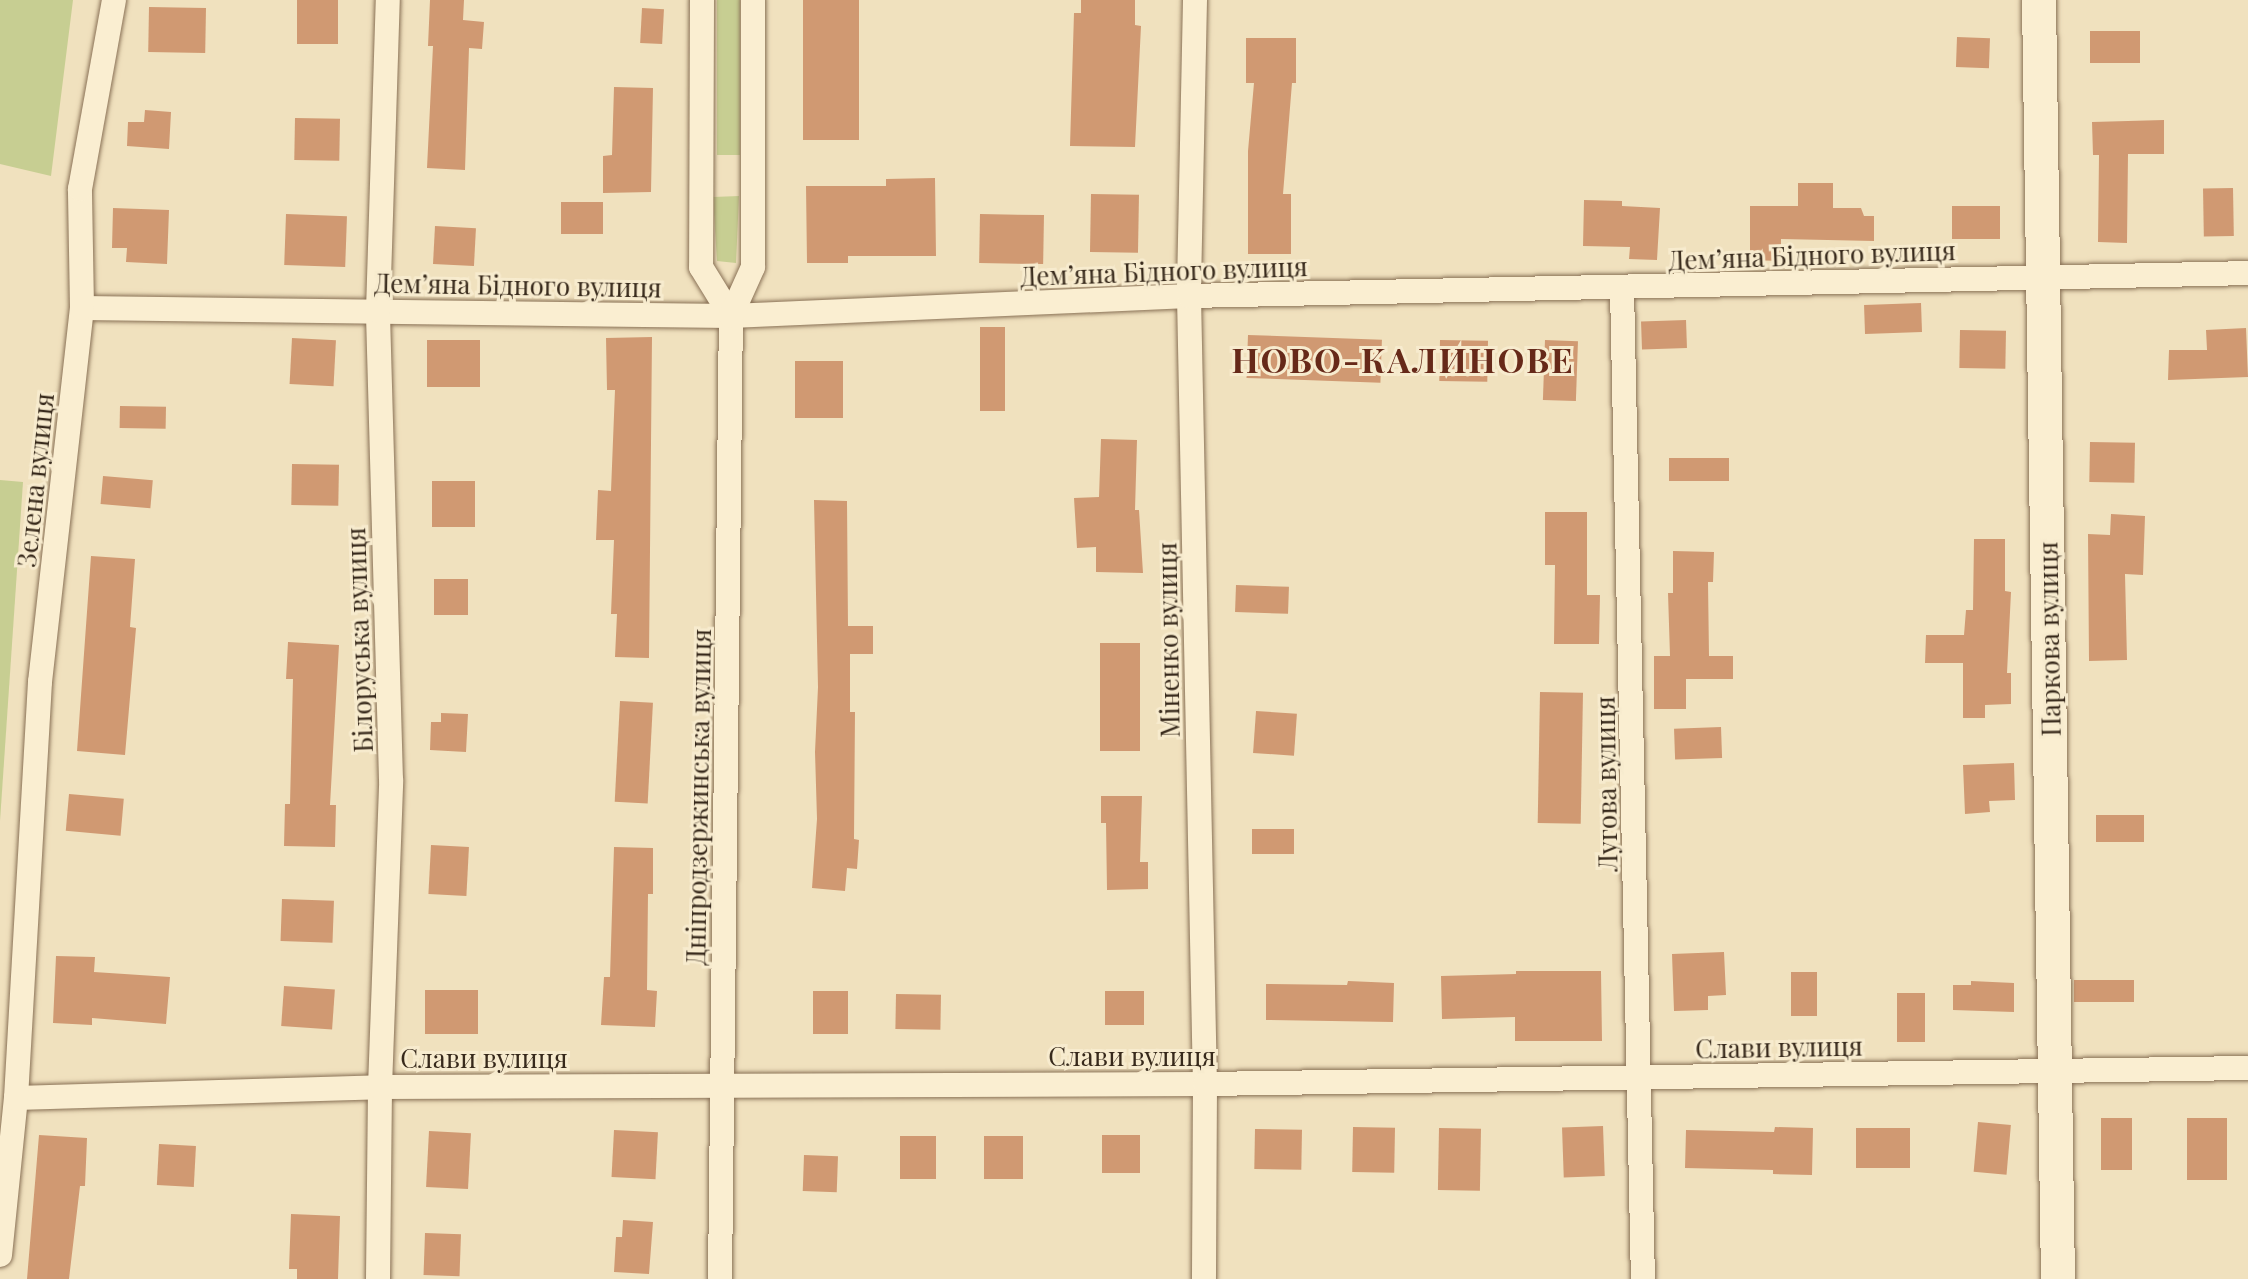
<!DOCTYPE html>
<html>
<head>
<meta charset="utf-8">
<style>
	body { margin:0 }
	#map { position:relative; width:2248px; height:1279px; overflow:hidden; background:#f0e1be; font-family:"Playfair Display",serif }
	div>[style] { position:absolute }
	.green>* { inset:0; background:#c7ce92; transform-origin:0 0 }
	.building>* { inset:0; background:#d09972; transform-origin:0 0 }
	.roads { filter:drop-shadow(0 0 2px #897156) drop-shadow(0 0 2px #897156) }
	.street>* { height:24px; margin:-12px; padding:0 12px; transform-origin:12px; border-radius:12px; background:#faeed1 }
	.secondary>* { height:34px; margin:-17px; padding:0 17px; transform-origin:17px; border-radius:17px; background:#faeed1 }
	span { translate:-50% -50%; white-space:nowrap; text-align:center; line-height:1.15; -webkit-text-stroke:6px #f7ebce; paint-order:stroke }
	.street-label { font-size:26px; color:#37291b }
	.district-label { font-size:34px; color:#662919; font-weight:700; letter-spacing:2px }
</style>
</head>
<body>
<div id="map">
	<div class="green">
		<div style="clip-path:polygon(0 0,73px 0,51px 176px,0 164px)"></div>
		<div style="left:717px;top:0;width:23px;height:155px"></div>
		<div style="clip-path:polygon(739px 196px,736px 263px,717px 261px,713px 197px)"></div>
		<div style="clip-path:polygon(0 480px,23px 482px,0 821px)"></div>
	</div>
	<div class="building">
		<div style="left:297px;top:0;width:41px;height:44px"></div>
		<div style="clip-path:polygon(430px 0,464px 0,463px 20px,484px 22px,482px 49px,469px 48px,465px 170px,427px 168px,433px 46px,428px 46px)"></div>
		<div style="left:803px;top:0;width:56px;height:140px"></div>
		<div style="clip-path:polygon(1081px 0,1135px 0,1135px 25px,1141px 26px,1135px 147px,1070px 146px,1074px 13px,1081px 13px)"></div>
		<div style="left:149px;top:7px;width:57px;height:45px;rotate:1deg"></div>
		<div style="left:642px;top:8px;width:22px;height:35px;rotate:3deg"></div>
		<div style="left:2140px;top:31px;width:32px;height:50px;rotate:90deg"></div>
		<div style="left:1957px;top:37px;width:33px;height:30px;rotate:2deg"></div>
		<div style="clip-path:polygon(1246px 38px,1296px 38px,1296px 83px,1292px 83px,1283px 194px,1291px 194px,1291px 254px,1248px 254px,1248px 151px,1254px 83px,1246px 83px)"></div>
		<div style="clip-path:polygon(614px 87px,653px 88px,651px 192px,603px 193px,603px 156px,612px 155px)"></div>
		<div style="clip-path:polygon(145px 110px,171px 112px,169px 149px,127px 146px,128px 122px,144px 122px)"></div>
		<div style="left:295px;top:118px;width:45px;height:42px;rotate:1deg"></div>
		<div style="clip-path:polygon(2164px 120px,2164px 154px,2128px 154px,2127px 243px,2098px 242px,2099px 155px,2093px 155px,2092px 122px)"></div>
		<div style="clip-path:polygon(935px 178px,936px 256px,848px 256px,848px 263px,807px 263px,806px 186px,886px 186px,886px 179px)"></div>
		<div style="clip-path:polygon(1798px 183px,1833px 183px,1833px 208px,1861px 208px,1864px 216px,1874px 216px,1874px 241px,1781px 239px,1781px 261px,1750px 260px,1750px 206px,1798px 206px)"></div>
		<div style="left:2233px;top:188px;width:48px;height:30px;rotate:89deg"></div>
		<div style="left:1091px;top:194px;width:48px;height:58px;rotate:1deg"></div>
		<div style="clip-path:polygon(1584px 200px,1622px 201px,1622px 206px,1660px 208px,1657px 260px,1629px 259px,1630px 247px,1583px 246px)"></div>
		<div style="left:561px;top:202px;width:42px;height:32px"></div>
		<div style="left:1952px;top:206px;width:48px;height:33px"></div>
		<div style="clip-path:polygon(113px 208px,169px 210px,167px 264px,126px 262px,127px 248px,112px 248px)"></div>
		<div style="left:286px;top:214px;width:61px;height:51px;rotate:2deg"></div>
		<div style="left:980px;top:214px;width:64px;height:49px;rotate:1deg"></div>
		<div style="left:435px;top:226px;width:41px;height:38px;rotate:3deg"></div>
		<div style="left:1921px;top:303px;width:29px;height:57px;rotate:88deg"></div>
		<div style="left:1686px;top:320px;width:28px;height:45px;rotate:88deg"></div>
		<div style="left:980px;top:327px;width:25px;height:84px"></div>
		<div style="clip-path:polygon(2246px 328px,2248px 377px,2168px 380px,2169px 350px,2207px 350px,2206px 330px)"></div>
		<div style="left:1960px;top:330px;width:46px;height:38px;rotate:1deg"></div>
		<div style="left:1248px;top:335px;width:134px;height:43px;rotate:2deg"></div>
		<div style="clip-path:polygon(652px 337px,649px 658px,615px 657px,617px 614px,611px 614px,614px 540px,596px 540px,598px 490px,611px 491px,615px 390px,607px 390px,606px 338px)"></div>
		<div style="left:292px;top:338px;width:44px;height:46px;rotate:3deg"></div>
		<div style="left:427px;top:340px;width:53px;height:47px"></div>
		<div style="left:1440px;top:340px;width:48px;height:41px;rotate:1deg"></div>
		<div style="left:1545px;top:340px;width:33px;height:60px;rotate:2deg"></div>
		<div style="left:795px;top:361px;width:48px;height:57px"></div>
		<div style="left:120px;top:406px;width:46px;height:22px;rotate:1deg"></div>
		<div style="clip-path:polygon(1101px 439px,1137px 440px,1135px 510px,1139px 510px,1143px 573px,1096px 572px,1096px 547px,1077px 548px,1074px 498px,1099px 497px)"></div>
		<div style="left:2090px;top:442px;width:45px;height:40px;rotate:1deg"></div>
		<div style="left:1669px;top:458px;width:60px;height:23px"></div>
		<div style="left:292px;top:464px;width:47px;height:41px;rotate:1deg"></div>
		<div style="left:103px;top:476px;width:50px;height:28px;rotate:5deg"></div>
		<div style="left:432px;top:481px;width:43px;height:46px"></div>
		<div style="clip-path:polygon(814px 500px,847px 501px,848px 626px,873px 626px,873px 654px,850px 654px,850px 712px,855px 712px,854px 839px,859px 840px,857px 869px,847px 868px,845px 891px,812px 888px,817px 819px,815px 752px,818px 687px)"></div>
		<div style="clip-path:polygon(1545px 512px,1587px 512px,1587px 595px,1600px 595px,1599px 644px,1554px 644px,1555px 565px,1545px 565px)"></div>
		<div style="clip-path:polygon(2111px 514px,2145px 516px,2143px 575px,2125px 574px,2127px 660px,2089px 661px,2088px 534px,2110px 535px)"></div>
		<div style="clip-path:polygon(1974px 539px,2005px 539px,2005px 591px,2011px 592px,2007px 673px,2011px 673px,2011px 704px,1985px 705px,1985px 718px,1963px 718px,1963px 663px,1925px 663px,1926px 635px,1964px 635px,1966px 610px,1973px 610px)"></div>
		<div style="clip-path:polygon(1673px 551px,1714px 552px,1713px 582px,1708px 582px,1709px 656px,1733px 656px,1733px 679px,1686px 679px,1686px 709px,1654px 709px,1654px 656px,1670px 656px,1668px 593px,1673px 593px)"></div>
		<div style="clip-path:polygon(91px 556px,135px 559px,130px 627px,136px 628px,125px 755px,77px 751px)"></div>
		<div style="left:434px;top:579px;width:34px;height:36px"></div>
		<div style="left:1236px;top:585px;width:53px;height:27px;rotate:2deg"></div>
		<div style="clip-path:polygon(288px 642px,339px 645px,330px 805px,336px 805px,335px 847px,284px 846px,285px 804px,290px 804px,293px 679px,286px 679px)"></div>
		<div style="left:1100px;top:643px;width:40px;height:108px"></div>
		<div style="left:1540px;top:692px;width:43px;height:131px;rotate:1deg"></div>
		<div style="left:620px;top:701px;width:33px;height:101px;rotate:3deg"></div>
		<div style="left:1256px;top:711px;width:41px;height:42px;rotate:4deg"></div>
		<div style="clip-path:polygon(441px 713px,468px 714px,466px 752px,430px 750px,431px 722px,441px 722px)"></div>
		<div style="left:1721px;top:727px;width:31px;height:47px;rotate:88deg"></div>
		<div style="clip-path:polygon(2014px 763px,2015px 800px,1989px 801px,1990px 812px,1965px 814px,1963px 765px)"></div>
		<div style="left:69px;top:794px;width:55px;height:37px;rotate:5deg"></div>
		<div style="clip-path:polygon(1101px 796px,1142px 796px,1140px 862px,1148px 862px,1148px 889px,1107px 890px,1106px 823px,1101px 823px)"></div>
		<div style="left:2096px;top:815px;width:48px;height:27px"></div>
		<div style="left:1252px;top:829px;width:42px;height:25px"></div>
		<div style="left:431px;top:845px;width:38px;height:49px;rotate:3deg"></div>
		<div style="clip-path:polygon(614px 847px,653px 848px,653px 894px,648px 894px,647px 990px,657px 991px,655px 1027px,601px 1025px,604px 977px,610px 977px)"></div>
		<div style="left:282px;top:899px;width:52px;height:42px;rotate:2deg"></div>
		<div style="clip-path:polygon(1724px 952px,1726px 995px,1708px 996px,1708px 1010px,1674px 1011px,1672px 954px)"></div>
		<div style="clip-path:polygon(56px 956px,95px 957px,94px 972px,170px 977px,166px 1024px,92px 1018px,92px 1025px,53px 1023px)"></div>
		<div style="clip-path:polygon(1516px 971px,1601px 971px,1602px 1041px,1515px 1041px,1515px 1017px,1442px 1019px,1441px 976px,1516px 974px)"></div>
		<div style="left:1791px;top:972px;width:26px;height:44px"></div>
		<div style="left:2074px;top:980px;width:60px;height:22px"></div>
		<div style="clip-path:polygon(1348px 981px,1394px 983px,1393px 1022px,1266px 1020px,1266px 984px,1347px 985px)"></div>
		<div style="clip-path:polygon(1971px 981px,2014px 983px,2014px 1012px,1953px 1010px,1953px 985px,1971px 985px)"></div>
		<div style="left:284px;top:986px;width:51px;height:40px;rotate:4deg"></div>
		<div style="left:425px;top:990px;width:53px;height:44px"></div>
		<div style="left:813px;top:991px;width:35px;height:43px"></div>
		<div style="left:1105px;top:991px;width:39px;height:34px"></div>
		<div style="left:1897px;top:993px;width:28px;height:49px"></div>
		<div style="left:896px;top:994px;width:45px;height:35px;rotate:1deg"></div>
		<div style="left:2101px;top:1118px;width:31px;height:52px"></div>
		<div style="left:2187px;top:1118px;width:40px;height:62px"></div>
		<div style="left:1978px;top:1122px;width:33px;height:50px;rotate:5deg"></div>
		<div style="left:1603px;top:1126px;width:50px;height:41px;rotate:88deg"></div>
		<div style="left:1353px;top:1127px;width:42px;height:45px;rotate:1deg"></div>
		<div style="clip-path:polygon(1775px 1127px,1813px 1128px,1812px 1175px,1773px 1174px,1773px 1170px,1685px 1168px,1686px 1130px,1774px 1132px)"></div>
		<div style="left:1439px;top:1128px;width:42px;height:62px;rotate:1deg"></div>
		<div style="left:1910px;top:1128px;width:40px;height:54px;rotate:90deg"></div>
		<div style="left:1255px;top:1129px;width:47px;height:40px;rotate:1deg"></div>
		<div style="left:614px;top:1130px;width:44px;height:47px;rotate:3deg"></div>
		<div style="left:429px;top:1131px;width:42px;height:56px;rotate:3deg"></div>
		<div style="clip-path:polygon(39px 1135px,87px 1138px,85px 1186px,80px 1186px,69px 1279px,27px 1279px)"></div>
		<div style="left:1102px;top:1135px;width:38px;height:38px"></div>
		<div style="left:900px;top:1136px;width:36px;height:43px"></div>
		<div style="left:984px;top:1136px;width:39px;height:43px"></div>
		<div style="left:159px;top:1144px;width:37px;height:41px;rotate:3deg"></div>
		<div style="left:804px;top:1155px;width:34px;height:36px;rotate:2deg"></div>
		<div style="clip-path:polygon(291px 1214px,340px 1216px,338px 1279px,297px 1279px,297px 1269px,289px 1269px)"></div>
		<div style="clip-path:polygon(623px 1220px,653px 1222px,649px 1274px,614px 1272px,616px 1237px,622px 1237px)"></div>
		<div style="left:425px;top:1233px;width:36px;height:42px;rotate:2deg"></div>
	</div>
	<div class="roads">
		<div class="street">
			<div style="left:702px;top:0;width:267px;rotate:90.2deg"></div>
			<div style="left:701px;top:267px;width:57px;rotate:58.5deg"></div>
			<div style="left:1195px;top:0;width:296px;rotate:91.2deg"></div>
			<div style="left:1189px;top:296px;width:788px;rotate:88.84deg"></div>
			<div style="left:1205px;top:1084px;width:195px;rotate:90.3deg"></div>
			<div style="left:1622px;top:288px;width:991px;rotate:88.79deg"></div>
			<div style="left:82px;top:308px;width:649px;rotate:0.71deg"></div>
			<div style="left:731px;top:316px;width:458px;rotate:-2.5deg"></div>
			<div style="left:1189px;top:296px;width:1059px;rotate:-1.24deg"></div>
			<div style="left:16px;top:1098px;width:364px;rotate:-1.7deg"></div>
			<div style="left:380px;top:1087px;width:825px;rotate:-0.21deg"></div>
			<div style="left:1205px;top:1084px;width:1043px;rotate:-0.88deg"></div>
			<div style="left:0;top:1255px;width:158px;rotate:-84.2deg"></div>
			<div style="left:16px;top:1098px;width:417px;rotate:-86.7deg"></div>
			<div style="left:40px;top:682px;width:376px;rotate:-83.6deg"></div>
			<div style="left:82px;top:308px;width:119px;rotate:-91deg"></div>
			<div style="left:80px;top:189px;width:192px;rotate:-79.8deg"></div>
			<div style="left:378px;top:1279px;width:192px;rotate:-89.4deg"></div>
			<div style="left:380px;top:1087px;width:307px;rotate:-87.9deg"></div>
			<div style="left:391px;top:780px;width:469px;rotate:-91.6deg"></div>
			<div style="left:378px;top:311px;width:311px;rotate:-88.2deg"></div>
			<div style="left:720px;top:1279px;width:963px;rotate:-89.35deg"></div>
			<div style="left:731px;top:316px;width:54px;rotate:-65.8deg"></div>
			<div style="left:753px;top:267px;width:267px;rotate:-90deg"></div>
		</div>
		<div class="secondary">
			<div style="left:2039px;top:0;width:1279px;rotate:89.15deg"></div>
		</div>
	</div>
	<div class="street-label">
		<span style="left:1812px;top:255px;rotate:-2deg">Дем’яна Бідного вулиця</span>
		<span style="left:1164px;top:271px;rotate:-2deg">Дем’яна Бідного вулиця</span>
		<span style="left:518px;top:285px;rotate:1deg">Дем’яна Бідного вулиця</span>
		<span style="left:35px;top:480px;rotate:-84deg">Зелена вулиця</span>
		<span style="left:2049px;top:639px;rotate:-91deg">Паркова вулиця</span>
		<span style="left:359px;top:640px;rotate:-92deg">Білоруська вулиця</span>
		<span style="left:1168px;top:640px;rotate:-91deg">Міненко вулиця</span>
		<span style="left:1606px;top:784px;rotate:-91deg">Лугова вулиця</span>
		<span style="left:698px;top:797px;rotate:-89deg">Дніпродзержинська вулиця</span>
		<span style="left:1779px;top:1047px;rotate:-1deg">Слави вулиця</span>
		<span style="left:1132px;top:1056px">Слави вулиця</span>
		<span style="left:484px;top:1058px">Слави вулиця</span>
	</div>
	<div class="district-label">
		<span style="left:1403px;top:360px">НОВО-КАЛИНОВЕ</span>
	</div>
</div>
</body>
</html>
